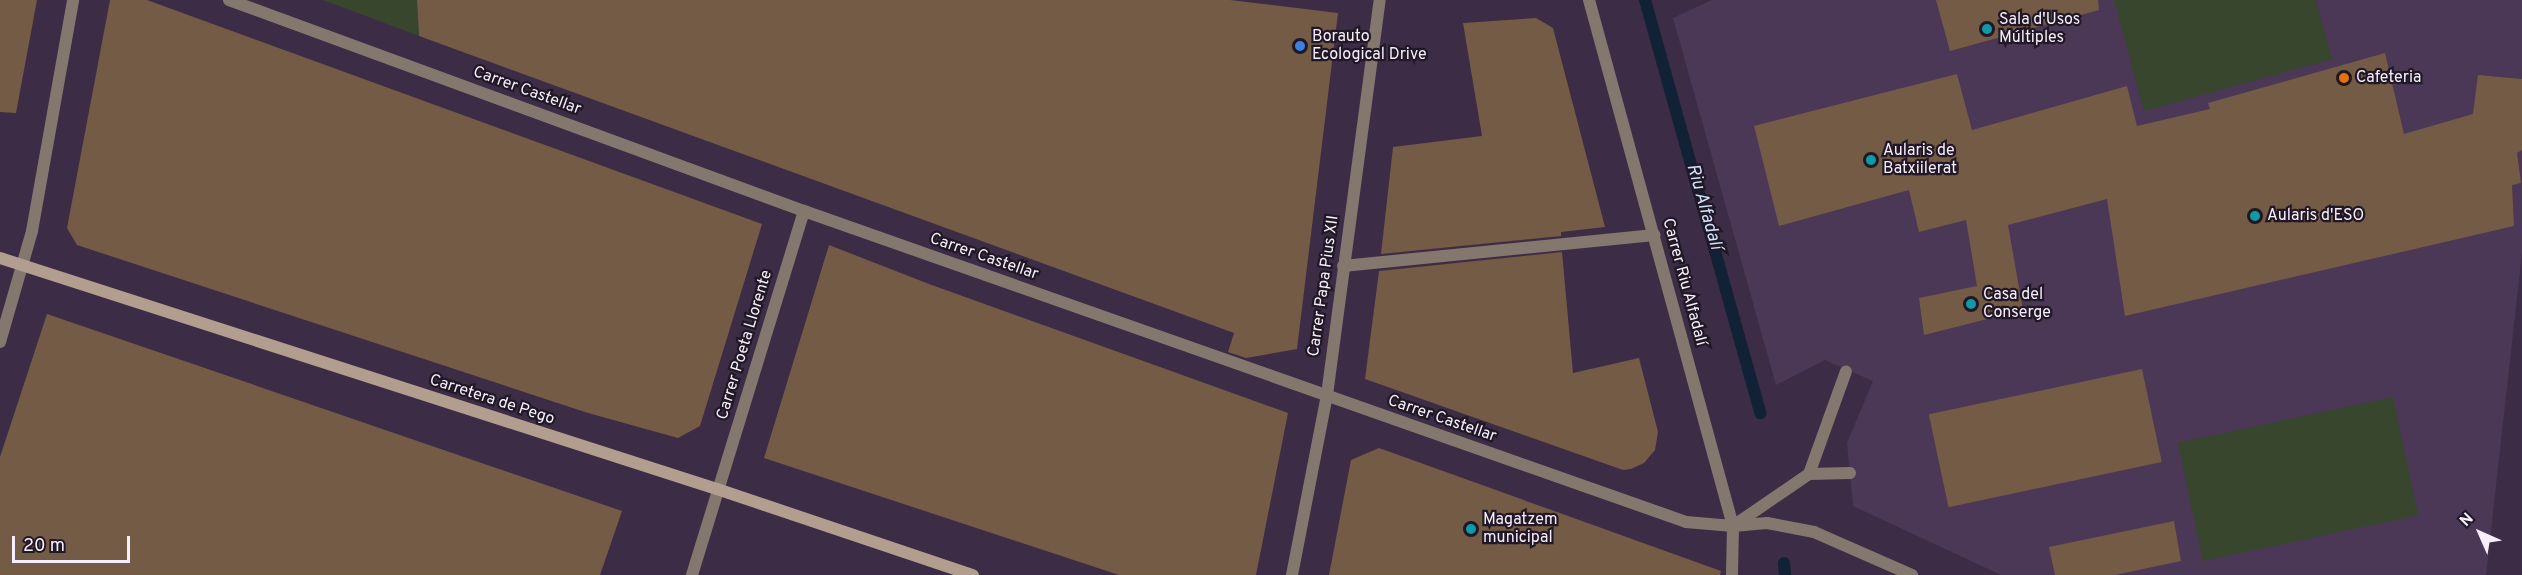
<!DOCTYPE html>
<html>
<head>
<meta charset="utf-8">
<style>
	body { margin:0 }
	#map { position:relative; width:2522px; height:575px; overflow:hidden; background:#3d2c46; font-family:Overpass,sans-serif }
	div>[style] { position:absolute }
	.built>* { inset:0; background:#4b3856 }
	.green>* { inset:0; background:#38462e; transform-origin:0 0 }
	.stream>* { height:12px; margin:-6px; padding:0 6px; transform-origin:6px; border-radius:6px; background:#112136 }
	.building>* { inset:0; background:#735b45; transform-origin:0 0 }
	.service>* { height:12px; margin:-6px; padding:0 6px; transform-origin:6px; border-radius:6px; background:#84786e }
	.minor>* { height:12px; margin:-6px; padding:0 6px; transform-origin:6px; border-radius:6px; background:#84786e }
	.secondary>* { height:12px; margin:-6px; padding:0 6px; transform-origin:6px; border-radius:6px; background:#b29e8e }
	.dots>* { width:16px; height:16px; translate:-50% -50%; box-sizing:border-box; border:3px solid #201824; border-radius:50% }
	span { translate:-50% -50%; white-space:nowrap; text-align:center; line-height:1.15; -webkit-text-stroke:4.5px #201824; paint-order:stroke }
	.poi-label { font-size:16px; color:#f7edfd }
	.left { translate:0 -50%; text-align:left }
	.street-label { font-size:16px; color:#f7edfd }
	.water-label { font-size:18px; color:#cee2ff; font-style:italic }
	.north { position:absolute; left:2450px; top:503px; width:60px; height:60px; -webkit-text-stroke:4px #201824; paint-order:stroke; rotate:315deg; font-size:16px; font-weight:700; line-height:24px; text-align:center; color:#f7edfd }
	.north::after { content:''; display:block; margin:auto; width:21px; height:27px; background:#f7edfd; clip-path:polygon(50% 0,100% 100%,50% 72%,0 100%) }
	.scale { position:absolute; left:12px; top:536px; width:118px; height:27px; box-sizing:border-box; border:3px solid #f7edfd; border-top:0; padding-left:8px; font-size:18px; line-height:21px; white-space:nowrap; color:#f7edfd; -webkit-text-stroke:4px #201824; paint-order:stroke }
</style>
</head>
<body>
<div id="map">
	<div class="built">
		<div style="clip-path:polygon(1712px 0,2522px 0,2522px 253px,2486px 575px,2001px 575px,1853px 506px,1847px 443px,1873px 381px,1825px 360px,1776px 385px,1673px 18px)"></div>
	</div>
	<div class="green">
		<div style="clip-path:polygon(323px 0,417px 0,419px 36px)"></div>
		<div style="clip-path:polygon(2114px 0,2316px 0,2332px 59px,2144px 111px)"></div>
		<div style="left:2393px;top:397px;width:121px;height:220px;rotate:78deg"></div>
	</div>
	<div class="stream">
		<div style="left:1645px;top:0;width:429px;rotate:74.4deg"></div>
		<div style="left:1784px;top:563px;width:12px;rotate:85deg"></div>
	</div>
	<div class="building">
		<div style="clip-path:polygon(0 0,37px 0,16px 113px,0 112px)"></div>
		<div style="clip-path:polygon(110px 0,147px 0,762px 224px,700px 426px,678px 438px,588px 413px,77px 245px,67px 228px)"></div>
		<div style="clip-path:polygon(417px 0,1230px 0,1338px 13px,1297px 349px,1246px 358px,1228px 352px,1234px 333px,419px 36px)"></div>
		<div style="clip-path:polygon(1936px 0,2098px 0,2099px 10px,1950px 51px)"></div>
		<div style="clip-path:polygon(1536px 18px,1553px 28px,1605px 227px,1561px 232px,1561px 236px,1381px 254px,1393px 147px,1482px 136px,1463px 23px)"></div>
		<div style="clip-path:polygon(2385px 53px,2404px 134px,2473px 114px,2478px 75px,2522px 79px,2522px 150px,2517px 153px,2521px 183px,2512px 185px,2514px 226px,2125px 316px,2107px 199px,2008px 225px,2023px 310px,1924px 335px,1919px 298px,1977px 286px,1966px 220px,1919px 232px,1909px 190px,1779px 226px,1754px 126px,1957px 74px,1972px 130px,2127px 86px,2137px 126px,2210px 109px,2208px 103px)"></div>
		<div style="clip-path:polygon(829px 245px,929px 284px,1288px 413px,1256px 575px,1119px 575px,764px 458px)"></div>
		<div style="clip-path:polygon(1562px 252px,1573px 373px,1639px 358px,1658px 432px,1655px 450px,1644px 463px,1631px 469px,1623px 470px,1365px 379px,1379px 271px)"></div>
		<div style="clip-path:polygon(47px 314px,622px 511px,600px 575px,0 575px,0 457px)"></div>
		<div style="left:2142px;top:369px;width:95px;height:218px;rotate:78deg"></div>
		<div style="clip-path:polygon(1379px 448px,1721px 571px,1720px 575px,1329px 575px,1351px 460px)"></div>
		<div style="clip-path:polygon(2174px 521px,2181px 561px,2115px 575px,2055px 575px,2049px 547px)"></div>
	</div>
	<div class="service">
		<div style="left:1343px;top:266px;width:313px;rotate:-5.7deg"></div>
		<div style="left:1809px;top:474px;width:41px;rotate:-1.4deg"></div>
		<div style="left:1733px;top:526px;width:92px;rotate:-34.4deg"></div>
		<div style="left:1809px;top:474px;width:109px;rotate:-70.2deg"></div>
	</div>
	<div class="minor">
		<div style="left:229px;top:0;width:612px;rotate:20.15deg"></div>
		<div style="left:804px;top:211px;width:935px;rotate:19.42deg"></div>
		<div style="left:1686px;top:522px;width:47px;rotate:4.9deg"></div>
		<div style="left:1733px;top:526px;width:34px;rotate:-5deg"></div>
		<div style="left:1767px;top:523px;width:48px;rotate:10.8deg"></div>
		<div style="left:1814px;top:532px;width:107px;rotate:23.7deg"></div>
		<div style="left:1589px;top:0;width:545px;rotate:74.69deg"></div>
		<div style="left:1733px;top:526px;width:49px;rotate:91.2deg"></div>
		<div style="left:0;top:342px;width:116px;rotate:-73.9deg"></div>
		<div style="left:32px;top:231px;width:235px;rotate:-79.9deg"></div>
		<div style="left:692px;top:575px;width:381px;rotate:-72.9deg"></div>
		<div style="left:1292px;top:575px;width:183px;rotate:-79deg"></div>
		<div style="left:1327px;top:395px;width:399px;rotate:-82.4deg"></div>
	</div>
	<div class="secondary">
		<div style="left:0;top:258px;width:753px;rotate:17.86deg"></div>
		<div style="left:717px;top:489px;width:270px;rotate:18.6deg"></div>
	</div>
	<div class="dots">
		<div style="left:1987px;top:29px;background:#0f9aa8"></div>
		<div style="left:1300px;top:46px;background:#3f7fe0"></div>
		<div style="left:2344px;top:78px;background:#e8710a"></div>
		<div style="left:1871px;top:160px;background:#0f9aa8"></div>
		<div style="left:2255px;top:216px;background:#0f9aa8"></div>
		<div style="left:1971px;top:304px;background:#0f9aa8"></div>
		<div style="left:1471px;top:529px;background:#0f9aa8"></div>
	</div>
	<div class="poi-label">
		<span class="left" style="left:1999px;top:29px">Sala d'Usos<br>Múltiples</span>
		<span class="left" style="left:1312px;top:46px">Borauto<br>Ecological Drive</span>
		<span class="left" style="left:2356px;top:78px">Cafeteria</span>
		<span class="left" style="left:1883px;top:160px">Aularis de<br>Batxiilerat</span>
		<span class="left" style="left:2267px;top:216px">Aularis d'ESO</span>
		<span class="left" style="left:1983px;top:304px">Casa del<br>Conserge</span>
		<span class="left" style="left:1483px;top:529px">Magatzem<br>municipal</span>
	</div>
	<div class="street-label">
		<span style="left:527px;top:91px;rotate:20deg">Carrer Castellar</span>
		<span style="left:984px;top:257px;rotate:19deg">Carrer Castellar</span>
		<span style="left:1684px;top:282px;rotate:75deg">Carrer Riu Alfadalí</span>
		<span style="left:1324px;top:286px;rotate:-82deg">Carrer Papa Pius XII</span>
		<span style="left:745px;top:345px;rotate:-73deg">Carrer Poeta Llorente</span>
		<span style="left:492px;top:400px;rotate:18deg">Carretera de Pego</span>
		<span style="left:1442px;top:419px;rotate:19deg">Carrer Castellar</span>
	</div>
	<div class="water-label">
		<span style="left:1703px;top:207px;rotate:74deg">Riu Alfadalí</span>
	</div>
	<div class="north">N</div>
	<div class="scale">20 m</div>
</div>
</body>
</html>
